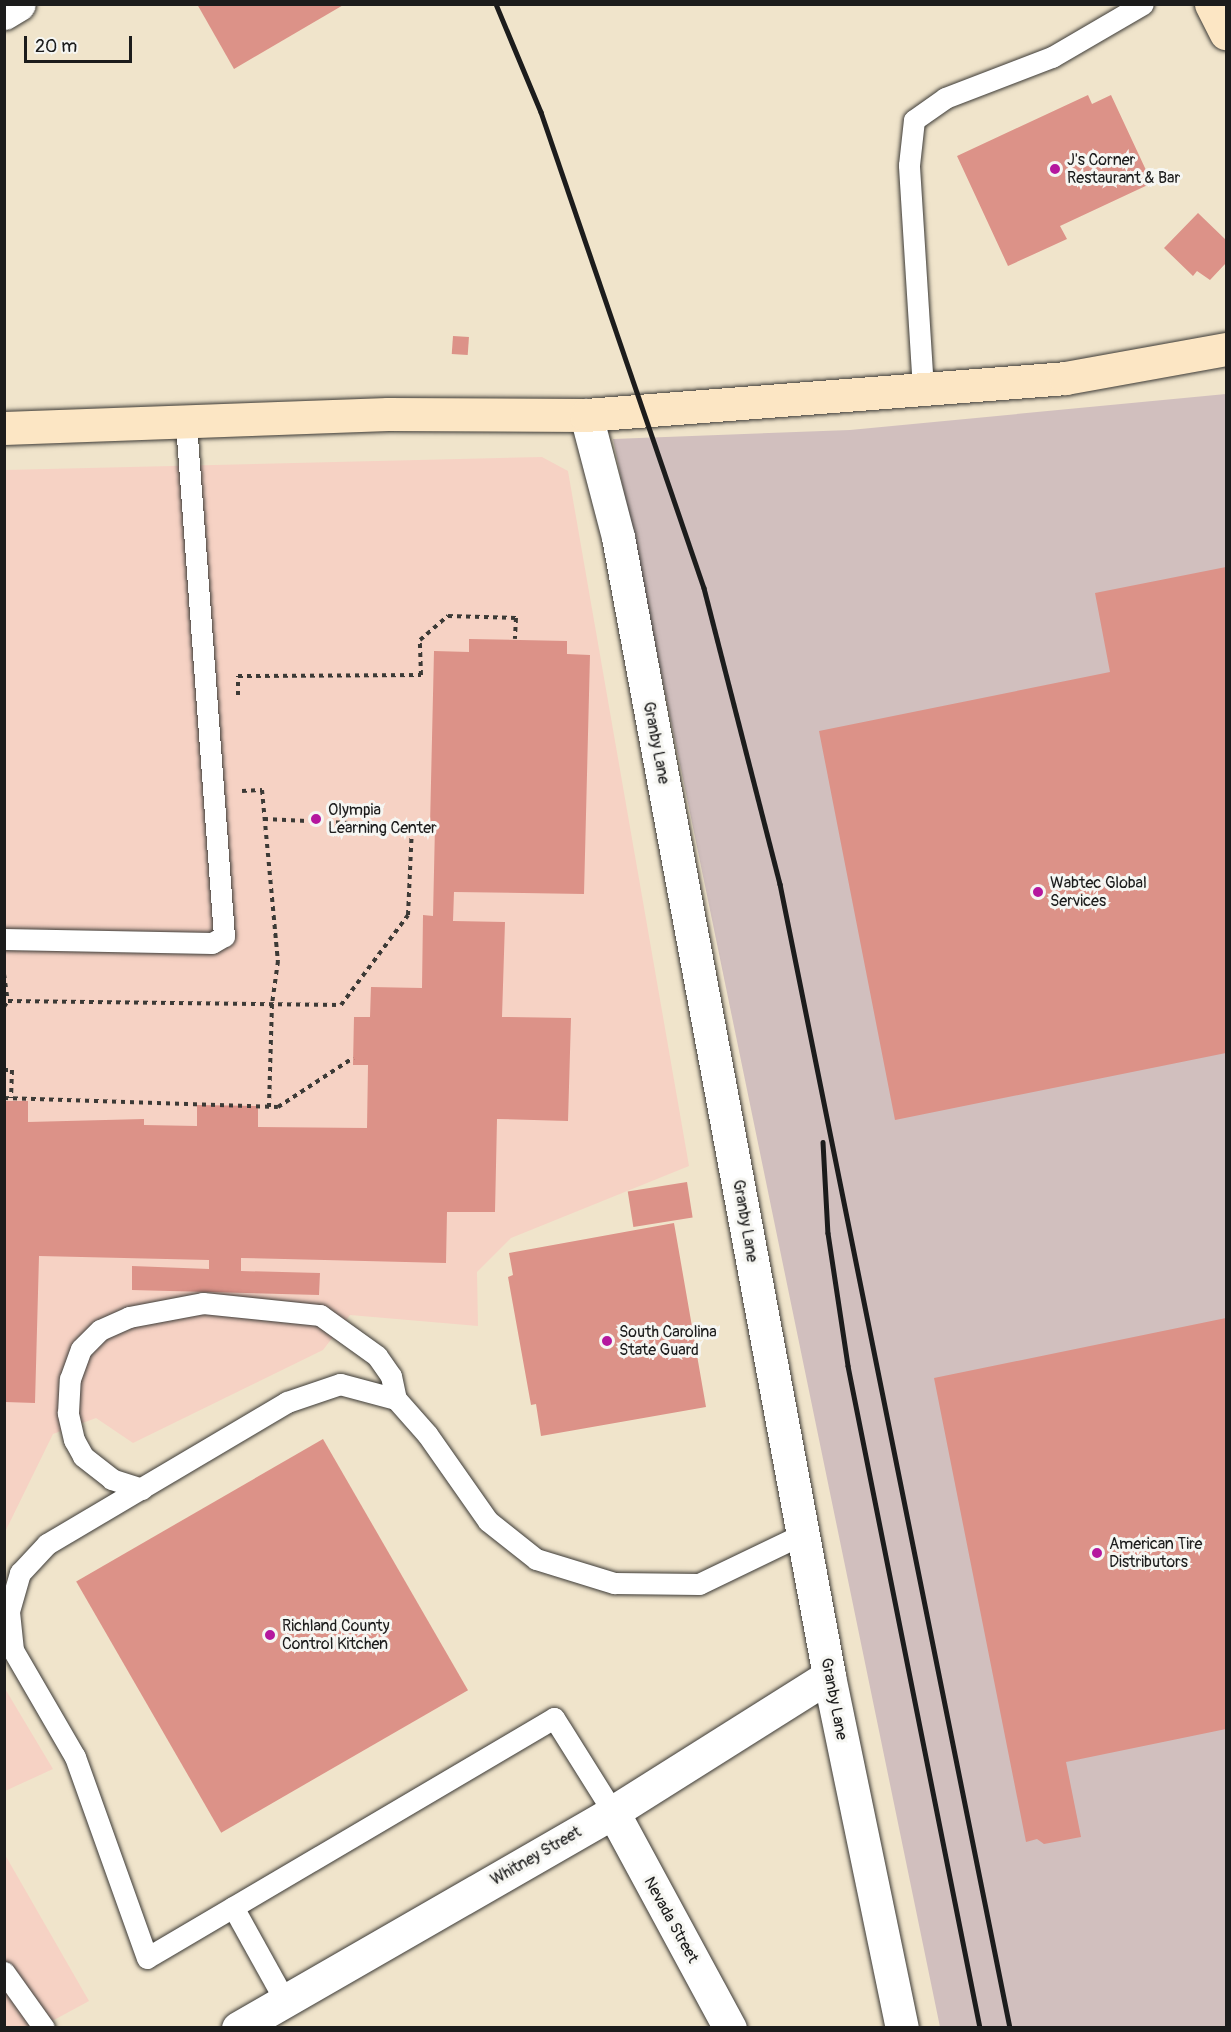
<!DOCTYPE html>
<html>
<head>
<meta charset="utf-8">
<style>
	body { margin:0 }
	#map { position:relative; width:1231px; height:2032px; overflow:hidden; background:#f0e4cb; font-family:Pangolin,sans-serif }
	div>[style] { position:absolute }
	.built>* { inset:0; background:#f6d2c4 }
	.industrial>* { inset:0; background:#d1bfbe }
	.building>* { inset:0; background:#dc9288; transform-origin:0 0 }
	.path>* { height:4px; margin-top:-2px; transform-origin:0; background:repeating-linear-gradient(90deg,#3c3a36 0 4.5px,transparent 0 9px) }
	.roads { filter:drop-shadow(0 0 2px #3c3a36) drop-shadow(0 0 2px #3c3a36) }
	.service>* { height:21px; margin:-10.5px; padding:0 10.5px; transform-origin:10.5px; border-radius:10.5px; background:#fff }
	.minor>* { height:33px; margin:-16.5px; padding:0 16.5px; transform-origin:16.5px; border-radius:16.5px; background:#fff }
	.secondary>* { height:33px; margin:-16.5px; padding:0 16.5px; transform-origin:16.5px; border-radius:16.5px; background:#fce6c4 }
	.rail>* { height:4.5px; margin:-2.25px; padding:0 2.25px; transform-origin:2.25px; border-radius:2.25px; background:#1c1c1c }
	.dots>* { width:16px; height:16px; translate:-50% -50%; box-sizing:border-box; border:3px solid #f6f6f2; border-radius:50% }
	span { translate:-50% -50%; white-space:nowrap; text-align:center; line-height:1.15; -webkit-text-stroke:6px #f6f6f2; paint-order:stroke }
	.poi-label { font-size:16px; color:#1c1c1c }
	.left { translate:0 -50%; text-align:left }
	.street-label { font-size:16px; color:#1c1c1c }
	.frame { position:absolute; inset:0; border:6px solid #1c1c1c; pointer-events:none }
	.scale { position:absolute; left:24px; top:36px; width:108px; height:27px; box-sizing:border-box; border:3px solid #1c1c1c; border-top:0; padding-left:8px; font-size:18px; line-height:21px; white-space:nowrap; color:#1c1c1c; -webkit-text-stroke:4px #f6f6f2; paint-order:stroke }
</style>
</head>
<body>
<div id="map">
	<div class="built">
		<div style="clip-path:polygon(542px 457px,568px 471px,689px 1166px,511px 1238px,477px 1272px,478px 1326px,350px 1315px,323px 1350px,133px 1443px,96px 1418px,53px 1434px,5px 1532px,5px 470px)"></div>
		<div style="clip-path:polygon(4px 1687px,53px 1769px,5px 1791px,4px 1791px)"></div>
		<div style="clip-path:polygon(4px 1853px,89px 2001px,41px 2027px,5px 2027px)"></div>
	</div>
	<div class="industrial">
		<div style="clip-path:polygon(1226px 394px,1226px 2027px,940px 2027px,613px 439px,850px 430px)"></div>
	</div>
	<div class="building">
		<div style="clip-path:polygon(197px 4px,345px 4px,234px 69px)"></div>
		<div style="clip-path:polygon(1088px 95px,1092px 104px,1111px 95px,1152px 183px,1060px 226px,1067px 239px,1008px 266px,957px 156px)"></div>
		<div style="clip-path:polygon(1198px 213px,1226px 240px,1226px 263px,1210px 280px,1197px 271px,1193px 276px,1164px 248px)"></div>
		<div style="left:453px;top:336px;width:16px;height:18px;rotate:4deg"></div>
		<div style="clip-path:polygon(1226px 567px,1226px 1053px,895px 1120px,819px 731px,1110px 672px,1095px 593px)"></div>
		<div style="clip-path:polygon(469px 639px,567px 641px,567px 654px,590px 655px,584px 894px,454px 892px,453px 921px,505px 922px,502px 1017px,571px 1018px,568px 1121px,497px 1119px,495px 1212px,447px 1212px,446px 1263px,241px 1258px,241px 1271px,320px 1273px,319px 1295px,132px 1290px,132px 1266px,209px 1269px,209px 1260px,39px 1256px,35px 1403px,5px 1402px,5px 1101px,28px 1101px,28px 1122px,144px 1119px,144px 1125px,197px 1126px,197px 1105px,258px 1106px,258px 1127px,367px 1128px,368px 1065px,353px 1065px,354px 1017px,370px 1017px,371px 987px,422px 988px,423px 915px,433px 916px,435px 826px,430px 826px,434px 651px,469px 652px)"></div>
		<div style="left:687px;top:1182px;width:36px;height:60px;rotate:81deg"></div>
		<div style="clip-path:polygon(674px 1223px,706px 1407px,541px 1436px,536px 1404px,531px 1405px,508px 1277px,513px 1275px,509px 1253px)"></div>
		<div style="clip-path:polygon(1226px 1318px,1226px 1729px,1066px 1762px,1081px 1837px,1044px 1844px,1037px 1839px,1026px 1842px,934px 1378px)"></div>
		<div style="left:323px;top:1439px;width:290px;height:285px;rotate:60deg"></div>
	</div>
	<div class="path">
		<div style="left:238px;top:695px;width:19px;rotate:-90deg"></div>
		<div style="left:238px;top:676px;width:183px;rotate:-0.3deg"></div>
		<div style="left:421px;top:675px;width:35px;rotate:-92deg"></div>
		<div style="left:420px;top:640px;width:37px;rotate:-41deg"></div>
		<div style="left:448px;top:616px;width:68px;rotate:1.7deg"></div>
		<div style="left:516px;top:618px;width:21px;rotate:93deg"></div>
		<div style="left:242px;top:791px;width:20px;rotate:-3deg"></div>
		<div style="left:262px;top:790px;width:172px;rotate:84.7deg"></div>
		<div style="left:278px;top:961px;width:43px;rotate:97.9deg"></div>
		<div style="left:272px;top:1004px;width:103px;rotate:91.7deg"></div>
		<div style="left:4px;top:974px;width:27px;rotate:82deg"></div>
		<div style="left:4px;top:1007px;width:7px;rotate:-56deg"></div>
		<div style="left:8px;top:1001px;width:333px;rotate:0.7deg"></div>
		<div style="left:341px;top:1005px;width:112px;rotate:-53.3deg"></div>
		<div style="left:408px;top:915px;width:89px;rotate:-87.4deg"></div>
		<div style="left:412px;top:826px;width:147px;rotate:-177.3deg"></div>
		<div style="left:4px;top:1070px;width:8px"></div>
		<div style="left:12px;top:1070px;width:28px;rotate:92deg"></div>
		<div style="left:4px;top:1098px;width:274px;rotate:1.9deg"></div>
		<div style="left:278px;top:1107px;width:90px;rotate:-33.2deg"></div>
	</div>
	<div class="roads">
		<div class="service">
			<div style="left:923px;top:389px;width:224px;rotate:-93.6deg"></div>
			<div style="left:909px;top:165px;width:45px;rotate:-83.7deg"></div>
			<div style="left:914px;top:120px;width:38px;rotate:-35deg"></div>
			<div style="left:945px;top:98px;width:115px;rotate:-21deg"></div>
			<div style="left:1052px;top:57px;width:105px;rotate:-30.2deg"></div>
			<div style="left:4px;top:939px;width:208px;rotate:1.1deg"></div>
			<div style="left:212px;top:943px;width:14px;rotate:-30deg"></div>
			<div style="left:224px;top:936px;width:513px;rotate:-94.24deg"></div>
			<div style="left:142px;top:1489px;width:32px;rotate:-162deg"></div>
			<div style="left:112px;top:1479px;width:37px;rotate:-142deg"></div>
			<div style="left:83px;top:1456px;width:18px;rotate:-119deg"></div>
			<div style="left:74px;top:1440px;width:28px;rotate:-103deg"></div>
			<div style="left:68px;top:1413px;width:34px;rotate:-87deg"></div>
			<div style="left:70px;top:1379px;width:32px;rotate:-70deg"></div>
			<div style="left:81px;top:1349px;width:27px;rotate:-45deg"></div>
			<div style="left:100px;top:1330px;width:32px;rotate:-24deg"></div>
			<div style="left:129px;top:1317px;width:75px;rotate:-10.7deg"></div>
			<div style="left:203px;top:1303px;width:118px;rotate:5.9deg"></div>
			<div style="left:320px;top:1315px;width:70px;rotate:35.7deg"></div>
			<div style="left:377px;top:1356px;width:24px;rotate:55deg"></div>
			<div style="left:391px;top:1376px;width:24px;rotate:78deg"></div>
			<div style="left:613px;top:1812px;width:111px;rotate:-122.1deg"></div>
			<div style="left:554px;top:1718px;width:472px;rotate:149.5deg"></div>
			<div style="left:147px;top:1958px;width:214px;rotate:-109.7deg"></div>
			<div style="left:75px;top:1757px;width:124px;rotate:-120.1deg"></div>
			<div style="left:13px;top:1650px;width:39px;rotate:-96deg"></div>
			<div style="left:9px;top:1611px;width:40px;rotate:-74deg"></div>
			<div style="left:20px;top:1573px;width:40px;rotate:-47deg"></div>
			<div style="left:47px;top:1544px;width:279px;rotate:-30.6deg"></div>
			<div style="left:287px;top:1402px;width:56px;rotate:-18.8deg"></div>
			<div style="left:340px;top:1384px;width:58px;rotate:15deg"></div>
			<div style="left:396px;top:1399px;width:47px;rotate:48.5deg"></div>
			<div style="left:427px;top:1434px;width:106px;rotate:55deg"></div>
			<div style="left:488px;top:1521px;width:61px;rotate:38.4deg"></div>
			<div style="left:536px;top:1559px;width:82px;rotate:17.1deg"></div>
			<div style="left:614px;top:1583px;width:85px;rotate:0.7deg"></div>
			<div style="left:699px;top:1584px;width:115px;rotate:-25.7deg"></div>
			<div style="left:233px;top:1907px;width:107px;rotate:61deg"></div>
			<div style="left:4px;top:1972px;width:69px;rotate:54.5deg"></div>
		</div>
		<div class="minor">
			<div style="left:4px;top:13px;width:17px;rotate:-31deg"></div>
			<div style="left:586px;top:415px;width:126px;rotate:75.3deg"></div>
			<div style="left:618px;top:537px;width:1158px;rotate:79.5deg"></div>
			<div style="left:829px;top:1676px;width:359px;rotate:78.3deg"></div>
			<div style="left:613px;top:1812px;width:246px;rotate:61.6deg"></div>
			<div style="left:238px;top:2028px;width:433px;rotate:-29.9deg"></div>
			<div style="left:613px;top:1812px;width:255px;rotate:-32.2deg"></div>
		</div>
		<div class="secondary">
			<div style="left:1211px;top:4px;width:33px;rotate:63deg"></div>
			<div style="left:4px;top:428px;width:384px;rotate:-2.1deg"></div>
			<div style="left:388px;top:414px;width:198px;rotate:0.3deg"></div>
			<div style="left:586px;top:415px;width:480px;rotate:-4.4deg"></div>
			<div style="left:1065px;top:378px;width:164px;rotate:-10.2deg"></div>
		</div>
	</div>
	<div class="rail">
		<div style="left:496px;top:4px;width:117px;rotate:67.4deg"></div>
		<div style="left:541px;top:112px;width:503px;rotate:71.1deg"></div>
		<div style="left:704px;top:588px;width:306px;rotate:75.6deg"></div>
		<div style="left:780px;top:884px;width:1167px;rotate:78.63deg"></div>
		<div style="left:823px;top:1142px;width:91px;rotate:86.9deg"></div>
		<div style="left:828px;top:1233px;width:134px;rotate:81.4deg"></div>
		<div style="left:848px;top:1366px;width:675px;rotate:78.72deg"></div>
	</div>
	<div class="dots">
		<div style="left:1055px;top:169px;background:#b5179e"></div>
		<div style="left:316px;top:819px;background:#b5179e"></div>
		<div style="left:1038px;top:892px;background:#b5179e"></div>
		<div style="left:607px;top:1341px;background:#b5179e"></div>
		<div style="left:1097px;top:1553px;background:#b5179e"></div>
		<div style="left:270px;top:1635px;background:#b5179e"></div>
	</div>
	<div class="poi-label">
		<span class="left" style="left:1067px;top:169px">J's Corner<br>Restaurant &amp; Bar</span>
		<span class="left" style="left:328px;top:819px">Olympia<br>Learning Center</span>
		<span class="left" style="left:1050px;top:892px">Wabtec Global<br>Services</span>
		<span class="left" style="left:619px;top:1341px">South Carolina<br>State Guard</span>
		<span class="left" style="left:1109px;top:1553px">American Tire<br>Distributors</span>
		<span class="left" style="left:282px;top:1635px">Richland County<br>Control Kitchen</span>
	</div>
	<div class="street-label">
		<span style="left:656px;top:743px;rotate:79deg">Granby Lane</span>
		<span style="left:745px;top:1221px;rotate:80deg">Granby Lane</span>
		<span style="left:834px;top:1699px;rotate:79deg">Granby Lane</span>
		<span style="left:536px;top:1856px;rotate:-30deg">Whitney Street</span>
		<span style="left:671px;top:1920px;rotate:61deg">Nevada Street</span>
	</div>
	<div class="frame"></div>
	<div class="scale">20 m</div>
</div>
</body>
</html>
